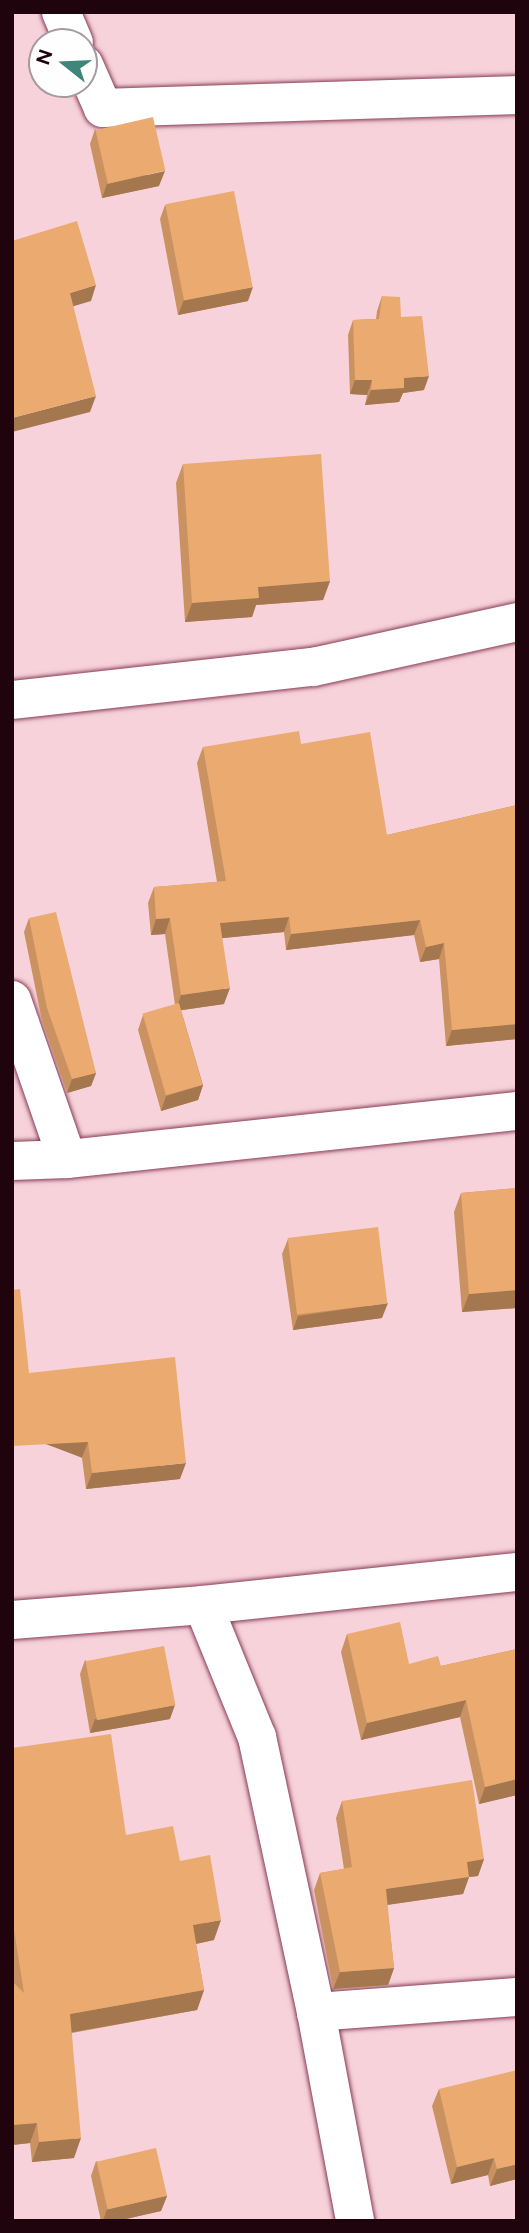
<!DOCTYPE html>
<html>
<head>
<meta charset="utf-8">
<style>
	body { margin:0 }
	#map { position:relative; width:529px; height:2233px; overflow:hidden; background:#f7d2db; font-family:Figtree,sans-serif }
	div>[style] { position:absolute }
	.roads { filter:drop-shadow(0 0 2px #883c55) drop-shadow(0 0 2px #883c55) }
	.minor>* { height:38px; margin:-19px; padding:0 19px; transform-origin:19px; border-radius:19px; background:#fff }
	.wall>* { inset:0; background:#ca9260 }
	.shaded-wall>* { inset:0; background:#a4774e; transform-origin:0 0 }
	.building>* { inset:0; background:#ebaa70; transform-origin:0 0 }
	span { translate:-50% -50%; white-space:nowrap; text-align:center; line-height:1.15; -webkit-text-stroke:5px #fefefe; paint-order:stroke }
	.frame { position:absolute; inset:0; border:14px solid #20040d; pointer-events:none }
	.north { position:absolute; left:28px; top:28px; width:70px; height:70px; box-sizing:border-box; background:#fefefe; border:2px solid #a59a9e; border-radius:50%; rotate:288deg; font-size:19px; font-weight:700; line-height:28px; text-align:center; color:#20040d }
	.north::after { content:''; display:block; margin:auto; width:24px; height:32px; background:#40857a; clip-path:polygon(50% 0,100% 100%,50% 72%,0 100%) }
</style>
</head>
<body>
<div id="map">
	<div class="roads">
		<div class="minor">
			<div style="left:61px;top:12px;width:33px;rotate:67deg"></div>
			<div style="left:84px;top:65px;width:47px;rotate:66.2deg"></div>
			<div style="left:103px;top:108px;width:414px;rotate:-1.8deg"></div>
			<div style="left:12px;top:700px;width:303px;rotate:-6.3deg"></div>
			<div style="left:313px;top:667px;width:209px;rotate:-12.4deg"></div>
			<div style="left:12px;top:1000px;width:168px;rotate:70.9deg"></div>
			<div style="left:12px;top:1161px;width:55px;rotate:-2.1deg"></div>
			<div style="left:67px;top:1159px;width:453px;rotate:-6.1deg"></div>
			<div style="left:203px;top:1605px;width:316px;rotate:-6deg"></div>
			<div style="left:12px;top:1620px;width:192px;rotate:-4.5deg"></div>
			<div style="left:203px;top:1605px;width:143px;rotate:67.8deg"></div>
			<div style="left:257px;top:1737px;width:281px;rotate:77.9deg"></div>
			<div style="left:316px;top:2012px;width:202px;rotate:-4.3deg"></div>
			<div style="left:316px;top:2012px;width:213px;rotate:79.4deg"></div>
		</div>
	</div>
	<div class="wall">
		<div style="clip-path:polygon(95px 129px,159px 186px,102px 198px,90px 144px)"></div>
		<div style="clip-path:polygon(165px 205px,248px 301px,178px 315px,160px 219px)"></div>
		<div style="clip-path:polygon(382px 296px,401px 317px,424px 390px,403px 393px,399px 402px,365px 405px,367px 395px,350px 394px,348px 335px,353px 320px,376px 319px,377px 311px)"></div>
		<div style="clip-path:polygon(183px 464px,330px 581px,323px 600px,256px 605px,252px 617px,185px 622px,176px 483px)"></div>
		<div style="clip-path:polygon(301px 744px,387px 835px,517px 805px,517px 1039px,446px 1046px,439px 959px,420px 962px,414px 935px,286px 950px,284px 932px,222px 938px,224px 1004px,181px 1010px,203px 1085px,198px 1100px,161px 1111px,138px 1030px,143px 1015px,175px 1005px,165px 934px,151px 935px,148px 903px,154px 887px,217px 882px,197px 763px,203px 747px)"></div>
		<div style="clip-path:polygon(29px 918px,96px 1073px,91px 1086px,67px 1093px,42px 1021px,24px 932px)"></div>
		<div style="clip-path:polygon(517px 1188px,517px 1308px,462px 1312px,454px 1212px,461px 1193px)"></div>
		<div style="clip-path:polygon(288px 1239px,382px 1318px,293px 1330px,282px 1254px)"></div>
		<div style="clip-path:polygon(29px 1373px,180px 1479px,86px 1489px,82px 1458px)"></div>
		<div style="clip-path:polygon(347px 1634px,409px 1664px,441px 1666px,517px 1649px,517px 1795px,479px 1804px,460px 1717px,361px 1740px,341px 1652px)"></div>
		<div style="clip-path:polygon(85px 1660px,170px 1719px,90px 1733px,80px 1674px)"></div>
		<div style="clip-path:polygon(12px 1748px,126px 1835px,180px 1861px,214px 1940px,196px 1944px,204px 1990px,197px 2010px,72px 2033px,74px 2158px,32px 2162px,30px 2143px,12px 2145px)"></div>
		<div style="clip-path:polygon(342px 1801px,484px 1859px,478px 1876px,469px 1877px,463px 1894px,387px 1905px,394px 1968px,388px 1985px,333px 1989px,314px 1890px,320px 1873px,344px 1869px,336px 1818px)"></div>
		<div style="clip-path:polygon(439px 2089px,517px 2179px,490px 2186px,488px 2175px,451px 2184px,432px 2106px)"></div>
		<div style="clip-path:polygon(96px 2161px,167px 2196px,161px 2211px,117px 2221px,101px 2221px,91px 2176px)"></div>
	</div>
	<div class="shaded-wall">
		<div style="clip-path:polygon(165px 171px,159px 186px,102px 198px,107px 184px)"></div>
		<div style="clip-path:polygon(96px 285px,91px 301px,64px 309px,70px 293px)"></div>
		<div style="clip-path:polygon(253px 287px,248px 301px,178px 315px,184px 300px)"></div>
		<div style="clip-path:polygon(429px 376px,424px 390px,403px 393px,399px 402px,365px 405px,371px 390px,404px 378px)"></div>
		<div style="clip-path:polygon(355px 380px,372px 380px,367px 395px,350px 394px)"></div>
		<div style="clip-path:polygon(96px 396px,90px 412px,12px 432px,12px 418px)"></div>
		<div style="clip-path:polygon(330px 581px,323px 600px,256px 605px,252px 617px,185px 622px,192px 603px,258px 587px)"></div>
		<div style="clip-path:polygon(289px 917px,284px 932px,214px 939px,220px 923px)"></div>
		<div style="clip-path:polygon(170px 918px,165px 934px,151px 935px,156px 919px)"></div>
		<div style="clip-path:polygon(420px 920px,414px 935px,286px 950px,291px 934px)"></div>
		<div style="clip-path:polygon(444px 943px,439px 959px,420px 962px,426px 947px)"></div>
		<div style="clip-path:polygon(230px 988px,224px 1004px,176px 1011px,181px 995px)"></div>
		<div style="clip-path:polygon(517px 1024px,517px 1039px,446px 1046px,452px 1030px)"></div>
		<div style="clip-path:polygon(96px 1073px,91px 1086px,67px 1093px,72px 1079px)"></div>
		<div style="clip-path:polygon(203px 1085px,198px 1100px,161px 1111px,166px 1096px)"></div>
		<div style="clip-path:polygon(517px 1290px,517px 1308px,462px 1312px,469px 1294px)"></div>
		<div style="clip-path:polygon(388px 1303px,382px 1318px,293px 1330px,298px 1316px)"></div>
		<div style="left:88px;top:1442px;width:17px;height:76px;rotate:111deg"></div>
		<div style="clip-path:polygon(186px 1463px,180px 1479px,86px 1489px,92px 1473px)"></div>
		<div style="clip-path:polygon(466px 1700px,460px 1717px,361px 1740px,367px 1723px)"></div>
		<div style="clip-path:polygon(175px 1705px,170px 1719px,90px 1733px,95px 1719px)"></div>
		<div style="clip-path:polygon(517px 1779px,517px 1795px,479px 1804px,485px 1787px)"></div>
		<div style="clip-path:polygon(484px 1859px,478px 1876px,469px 1877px,463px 1894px,379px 1906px,386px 1889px,467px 1862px)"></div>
		<div style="clip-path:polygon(221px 1920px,214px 1940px,186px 1946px,193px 1925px)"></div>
		<div style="clip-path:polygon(394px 1968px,388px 1985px,333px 1989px,340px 1972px)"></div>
		<div style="clip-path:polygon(204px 1990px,197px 2010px,62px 2034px,70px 2014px)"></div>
		<div style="clip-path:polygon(37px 2123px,30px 2143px,12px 2145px,12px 2125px)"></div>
		<div style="clip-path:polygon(81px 2138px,74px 2158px,32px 2162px,39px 2142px)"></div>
		<div style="clip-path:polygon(494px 2158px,488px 2175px,451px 2184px,457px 2167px)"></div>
		<div style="clip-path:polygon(517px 2164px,517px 2179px,490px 2186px,497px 2169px)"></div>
		<div style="clip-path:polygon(167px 2196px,161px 2211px,117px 2221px,103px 2221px,107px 2209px)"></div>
	</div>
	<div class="building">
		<div style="left:153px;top:117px;width:55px;height:59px;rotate:77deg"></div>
		<div style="left:234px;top:191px;width:98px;height:70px;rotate:79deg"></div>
		<div style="clip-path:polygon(77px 221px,96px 285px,70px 293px,96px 396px,12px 418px,12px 241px)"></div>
		<div style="clip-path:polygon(382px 296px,400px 297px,401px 317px,422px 316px,429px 376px,404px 378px,404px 388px,371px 390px,372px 380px,355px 380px,353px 320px,379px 319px)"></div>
		<div style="clip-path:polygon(321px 454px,330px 581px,258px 587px,259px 598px,192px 603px,183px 464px)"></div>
		<div style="clip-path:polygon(299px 731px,301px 744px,370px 732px,387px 835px,517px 805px,517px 1024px,452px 1030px,444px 943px,426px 947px,420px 920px,291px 934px,289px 917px,220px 923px,230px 988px,181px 995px,170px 918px,156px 919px,154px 887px,226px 881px,203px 747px)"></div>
		<div style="clip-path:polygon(56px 912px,96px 1073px,72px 1079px,47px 1008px,29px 918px)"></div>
		<div style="left:179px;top:1003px;width:85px;height:38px;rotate:74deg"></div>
		<div style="clip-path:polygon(517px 1188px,517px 1290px,469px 1294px,461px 1193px)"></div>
		<div style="left:378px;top:1227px;width:77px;height:91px;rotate:83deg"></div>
		<div style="clip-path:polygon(20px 1289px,29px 1373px,175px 1357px,186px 1463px,92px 1473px,88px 1442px,12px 1446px,12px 1290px)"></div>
		<div style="clip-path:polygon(400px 1622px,409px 1664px,438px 1656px,441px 1666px,517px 1649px,517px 1779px,485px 1787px,466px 1700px,367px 1723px,347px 1634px)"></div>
		<div style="left:164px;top:1646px;width:60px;height:80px;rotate:79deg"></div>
		<div style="clip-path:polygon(111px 1734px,126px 1835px,173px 1826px,180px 1861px,210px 1855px,221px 1920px,193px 1925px,204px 1990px,70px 2014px,81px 2138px,39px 2142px,37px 2123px,12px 2125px,12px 1981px,24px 1993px,12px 1917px,12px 1748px)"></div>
		<div style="clip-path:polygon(472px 1780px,484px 1859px,467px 1862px,469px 1877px,386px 1889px,394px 1968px,340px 1972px,320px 1873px,352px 1867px,342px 1801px)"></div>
		<div style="clip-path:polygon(517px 2070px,517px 2164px,497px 2169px,494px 2158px,457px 2167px,439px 2089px)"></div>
		<div style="left:156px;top:2148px;width:49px;height:61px;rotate:77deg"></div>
	</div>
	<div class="frame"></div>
	<div class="north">N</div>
</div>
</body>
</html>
